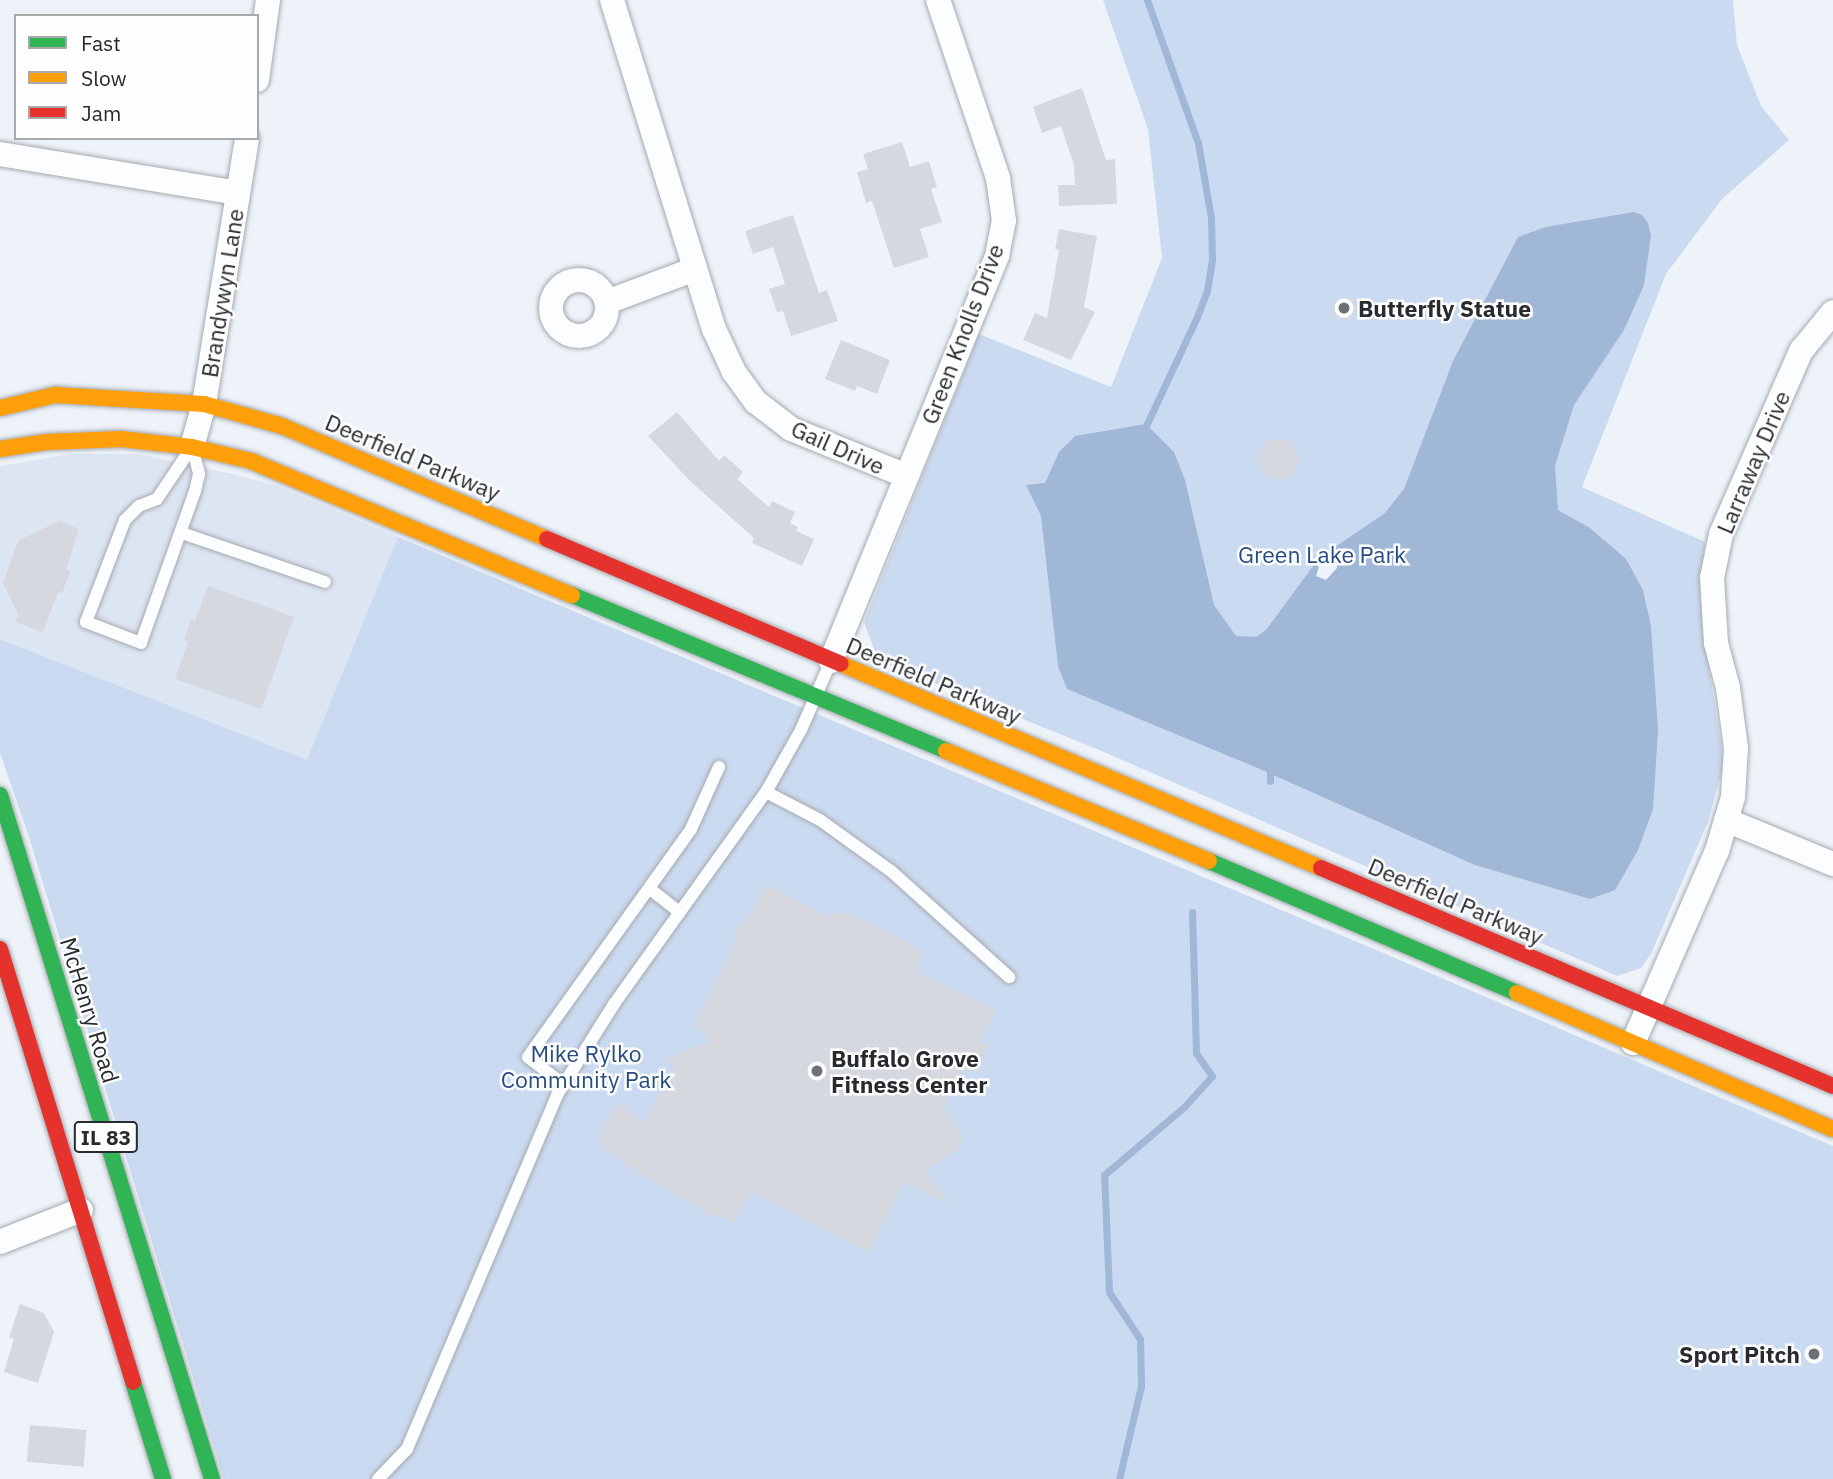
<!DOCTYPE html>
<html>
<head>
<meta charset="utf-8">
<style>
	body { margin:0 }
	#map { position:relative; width:1833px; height:1479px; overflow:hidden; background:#eef3fa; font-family:"IBM Plex Sans",sans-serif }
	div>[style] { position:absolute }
	.built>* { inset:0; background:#dce5f2 }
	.green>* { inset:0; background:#cadaf0 }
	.water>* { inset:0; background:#a1b7d6 }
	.pier>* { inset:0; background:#eef3fa }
	.stream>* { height:7px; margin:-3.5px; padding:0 3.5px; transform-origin:3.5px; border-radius:3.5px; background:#a1b7d6 }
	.building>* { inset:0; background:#d5d9df; transform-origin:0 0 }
	.path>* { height:4.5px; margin-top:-2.25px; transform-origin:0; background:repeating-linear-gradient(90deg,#d9dadc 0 5px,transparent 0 8.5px) }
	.roads { filter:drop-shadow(0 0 2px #a6aaaf) drop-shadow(0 0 2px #a6aaaf) }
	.lane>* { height:12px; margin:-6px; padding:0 6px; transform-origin:6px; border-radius:6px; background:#fcfdfe }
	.street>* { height:24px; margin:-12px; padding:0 12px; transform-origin:12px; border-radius:12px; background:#fcfdfe }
	.street>.ring { margin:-12px; padding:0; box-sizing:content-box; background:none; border:24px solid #fcfdfe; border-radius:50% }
	.fast>* { height:16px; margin:-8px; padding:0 8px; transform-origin:8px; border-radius:8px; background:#30b455 }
	.slow>* { height:16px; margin:-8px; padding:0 8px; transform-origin:8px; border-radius:8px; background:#ff9f0a }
	.jam>* { height:16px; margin:-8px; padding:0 8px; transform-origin:8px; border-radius:8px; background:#e5322d }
	.dots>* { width:19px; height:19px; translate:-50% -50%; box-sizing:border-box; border:4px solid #fefefe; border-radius:50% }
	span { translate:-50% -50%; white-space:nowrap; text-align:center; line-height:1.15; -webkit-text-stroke:5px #fefefe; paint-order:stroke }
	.shield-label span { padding:2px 5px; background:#fefefe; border:2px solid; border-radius:5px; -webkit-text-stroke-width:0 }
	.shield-label { font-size:21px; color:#272a2e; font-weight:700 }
	.street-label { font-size:23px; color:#272a2e }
	.poi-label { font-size:23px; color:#272a2e; font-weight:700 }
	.left { translate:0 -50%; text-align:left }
	.right { translate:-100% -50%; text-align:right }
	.park-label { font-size:23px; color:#274c82 }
	.legend { position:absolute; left:14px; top:14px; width:245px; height:126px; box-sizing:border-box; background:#fefefe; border:2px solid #a8a9ab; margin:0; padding:9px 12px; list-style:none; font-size:21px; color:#272a2e }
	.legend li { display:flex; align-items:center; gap:14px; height:35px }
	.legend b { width:35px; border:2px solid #a8a9ab }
</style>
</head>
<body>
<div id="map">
	<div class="built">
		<div style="clip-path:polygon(69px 454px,138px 454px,233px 474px,277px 486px,398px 537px,308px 761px,0 639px,0 466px)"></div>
	</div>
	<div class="green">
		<div style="clip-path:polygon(1103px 0,1733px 0,1737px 45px,1761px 106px,1789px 140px,1722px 199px,1666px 274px,1582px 487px,1705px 542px,1700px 597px,1704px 636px,1724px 763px,1708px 822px,1651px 954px,1641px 968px,1617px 976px,1104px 752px,878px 660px,864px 622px,979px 334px,1111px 387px,1162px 258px,1148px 129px)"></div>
		<div style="clip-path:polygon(398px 537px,1388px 955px,1833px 1146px,1833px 1479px,224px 1479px,28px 834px,0 753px,0 639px,307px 760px)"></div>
	</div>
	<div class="water">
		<div style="clip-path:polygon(1634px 212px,1642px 215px,1648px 223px,1651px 236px,1644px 285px,1624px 330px,1574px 405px,1555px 466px,1558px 510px,1590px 528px,1626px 559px,1643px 590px,1651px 626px,1658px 731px,1653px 809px,1638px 850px,1615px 890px,1590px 899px,1475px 865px,1260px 769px,1067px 689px,1058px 666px,1041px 516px,1026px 485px,1045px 483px,1059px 452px,1075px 436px,1146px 424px,1174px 452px,1185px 480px,1214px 605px,1236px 636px,1256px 637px,1266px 630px,1319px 558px,1385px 513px,1404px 489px,1453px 361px,1518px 237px,1546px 227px)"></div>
	</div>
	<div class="pier">
		<div style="clip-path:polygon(1319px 554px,1325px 561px,1328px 559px,1337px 562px,1337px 568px,1326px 580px,1316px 576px,1319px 567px,1313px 560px)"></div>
	</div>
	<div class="stream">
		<div style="left:1144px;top:430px;width:125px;rotate:-64.9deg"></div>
		<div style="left:1197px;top:317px;width:28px;rotate:-69deg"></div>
		<div style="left:1207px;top:291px;width:32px;rotate:-81deg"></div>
		<div style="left:1212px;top:259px;width:41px;rotate:-91.4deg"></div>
		<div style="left:1211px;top:218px;width:76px;rotate:-99.8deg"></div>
		<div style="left:1198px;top:143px;width:152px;rotate:-109.6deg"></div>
		<div style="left:1270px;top:781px;width:16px;rotate:-90deg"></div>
		<div style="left:1119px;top:1479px;width:96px;rotate:-76.7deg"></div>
		<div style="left:1141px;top:1386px;width:47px;rotate:-91.2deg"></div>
		<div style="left:1140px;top:1339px;width:56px;rotate:-123.4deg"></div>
		<div style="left:1109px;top:1292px;width:117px;rotate:-92.4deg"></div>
		<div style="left:1104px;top:1175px;width:106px;rotate:-40.4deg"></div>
		<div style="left:1185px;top:1106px;width:40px;rotate:-48deg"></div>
		<div style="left:1212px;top:1076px;width:28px;rotate:-125deg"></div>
		<div style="left:1196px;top:1053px;width:141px;rotate:-91.6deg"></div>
	</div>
	<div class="building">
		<div style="clip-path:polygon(1082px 88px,1106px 160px,1115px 159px,1117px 204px,1059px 206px,1058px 185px,1075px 185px,1074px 165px,1061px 126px,1042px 133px,1033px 107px)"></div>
		<div style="clip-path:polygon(902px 142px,910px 167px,929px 161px,937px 187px,931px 189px,942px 222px,920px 229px,929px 257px,894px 268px,872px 201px,866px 203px,857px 172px,868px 169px,863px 154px)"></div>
		<div style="clip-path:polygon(793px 215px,819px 293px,827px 290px,838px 321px,791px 336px,783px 311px,777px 312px,769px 289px,785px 284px,773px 247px,753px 254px,745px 231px)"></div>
		<div style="clip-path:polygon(1059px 229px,1097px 236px,1084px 307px,1095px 312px,1071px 360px,1023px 340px,1035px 313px,1047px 318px,1059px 250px,1055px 249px)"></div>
		<div style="clip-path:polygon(841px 340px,890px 360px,877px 394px,857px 386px,855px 391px,825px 379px)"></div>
		<div style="clip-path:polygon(677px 412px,719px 461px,724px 455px,743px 472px,737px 479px,769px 507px,772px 501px,795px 512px,790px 523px,798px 527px,796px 531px,814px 539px,802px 566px,752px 543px,754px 538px,690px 481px,648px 436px)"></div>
		<div style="clip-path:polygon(1267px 440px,1289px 440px,1301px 459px,1290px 478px,1268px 479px,1257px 459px)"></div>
		<div style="clip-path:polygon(59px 521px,79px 529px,66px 569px,70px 572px,62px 593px,58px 592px,43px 632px,15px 622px,18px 614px,3px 583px,18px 541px)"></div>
		<div style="clip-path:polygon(208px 586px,294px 617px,261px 709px,175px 679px,188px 642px,184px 640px,191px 619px,195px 621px)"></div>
		<div style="clip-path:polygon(766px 884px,828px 916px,845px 912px,901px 938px,922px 952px,918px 972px,995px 1010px,979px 1041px,989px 1045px,976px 1073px,964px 1068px,944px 1108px,962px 1134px,961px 1146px,926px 1171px,947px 1202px,903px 1183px,868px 1253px,751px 1191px,735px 1222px,708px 1214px,622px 1162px,598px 1142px,608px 1117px,620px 1103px,644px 1123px,675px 1064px,665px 1059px,712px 1041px,694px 1026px,737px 940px,731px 937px,751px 914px)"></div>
		<div style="clip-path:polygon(20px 1304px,44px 1313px,54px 1332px,38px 1383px,4px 1372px,14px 1339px,9px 1338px)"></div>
		<div style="left:30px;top:1425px;width:57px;height:37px;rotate:5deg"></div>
	</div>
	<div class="path">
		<div style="left:1335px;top:302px;width:12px;rotate:85deg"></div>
		<div style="left:1336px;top:314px;width:12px;rotate:24deg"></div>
		<div style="left:1347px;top:319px;width:12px;rotate:-48deg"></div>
		<div style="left:1355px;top:310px;width:13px;rotate:-108deg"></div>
	</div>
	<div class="roads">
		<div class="lane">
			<div style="left:192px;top:447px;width:28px;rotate:75deg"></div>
			<div style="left:199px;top:474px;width:17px;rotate:103deg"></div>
			<div style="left:195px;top:491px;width:161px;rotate:109.6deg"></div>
			<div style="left:141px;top:643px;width:59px;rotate:-159.1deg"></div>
			<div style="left:86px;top:622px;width:109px;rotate:-69.1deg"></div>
			<div style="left:125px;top:520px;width:20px;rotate:-45deg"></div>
			<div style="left:139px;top:506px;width:19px;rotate:-21deg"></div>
			<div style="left:157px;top:499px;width:63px;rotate:-56.1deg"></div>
			<div style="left:182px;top:533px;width:151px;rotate:18.9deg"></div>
			<div style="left:766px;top:792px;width:61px;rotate:27.4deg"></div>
			<div style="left:820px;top:820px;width:87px;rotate:35.7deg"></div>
			<div style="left:891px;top:871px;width:159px;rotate:41.9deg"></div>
			<div style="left:650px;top:889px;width:37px;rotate:38deg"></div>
			<div style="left:563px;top:1084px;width:44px;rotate:-142.4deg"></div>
			<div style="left:528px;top:1057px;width:280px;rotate:-54.4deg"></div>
			<div style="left:691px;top:829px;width:68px;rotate:-65.7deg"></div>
			<div style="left:378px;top:1479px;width:42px;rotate:-46deg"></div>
			<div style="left:407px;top:1449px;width:384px;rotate:-67deg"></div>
			<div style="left:557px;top:1095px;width:107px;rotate:-57.9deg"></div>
			<div style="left:614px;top:1004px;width:261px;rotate:-54.4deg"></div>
			<div style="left:766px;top:792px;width:71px;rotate:-60.6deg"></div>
			<div style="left:801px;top:730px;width:75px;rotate:-66.5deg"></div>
		</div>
		<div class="street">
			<div style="left:612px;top:0;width:344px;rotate:72.8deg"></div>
			<div style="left:714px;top:329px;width:47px;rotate:65.1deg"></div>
			<div style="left:734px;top:372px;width:37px;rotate:54deg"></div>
			<div style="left:756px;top:402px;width:44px;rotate:37.6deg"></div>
			<div style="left:791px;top:429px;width:125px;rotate:22.1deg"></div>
			<div style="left:257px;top:80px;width:81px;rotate:-82.2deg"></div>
			<div style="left:0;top:154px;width:241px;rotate:9.3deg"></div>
			<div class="ring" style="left:551px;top:280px;width:32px;height:32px"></div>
			<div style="left:607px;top:302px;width:94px;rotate:-20.6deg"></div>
			<div style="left:192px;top:447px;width:45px;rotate:-74.4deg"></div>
			<div style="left:204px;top:404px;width:269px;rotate:-80.8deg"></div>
			<div style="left:831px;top:661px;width:438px;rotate:-67.7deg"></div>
			<div style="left:997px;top:256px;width:36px;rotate:-79deg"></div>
			<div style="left:1004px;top:221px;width:43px;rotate:-97.9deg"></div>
			<div style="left:998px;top:178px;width:188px;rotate:-108.6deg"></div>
			<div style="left:1726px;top:820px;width:116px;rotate:22.4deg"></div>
			<div style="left:1633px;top:1043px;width:210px;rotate:-66.4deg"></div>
			<div style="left:1717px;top:851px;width:56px;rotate:-73.5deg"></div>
			<div style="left:1733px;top:797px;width:49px;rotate:-86.5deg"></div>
			<div style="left:1736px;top:748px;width:61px;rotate:-97.6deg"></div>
			<div style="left:1728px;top:688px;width:47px;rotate:-104.9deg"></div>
			<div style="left:1716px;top:643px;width:65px;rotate:-93.5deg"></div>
			<div style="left:1712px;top:578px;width:45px;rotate:-78.4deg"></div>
			<div style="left:1721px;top:534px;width:200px;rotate:-66.4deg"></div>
			<div style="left:1801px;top:351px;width:50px;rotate:-50.6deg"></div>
			<div style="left:0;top:1242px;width:87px;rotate:-21.6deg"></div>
		</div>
		<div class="fast">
			<div style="left:572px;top:595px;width:405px;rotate:22.6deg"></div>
			<div style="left:0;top:795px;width:716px;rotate:72.78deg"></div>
			<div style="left:1209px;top:861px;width:335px;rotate:23.2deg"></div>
			<div style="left:133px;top:1382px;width:102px;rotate:72.8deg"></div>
		</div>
		<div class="slow">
			<div style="left:0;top:408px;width:57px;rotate:-13.3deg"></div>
			<div style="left:55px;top:395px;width:149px;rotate:3.5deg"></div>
			<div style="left:204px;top:404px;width:81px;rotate:15.8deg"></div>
			<div style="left:282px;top:426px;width:288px;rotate:23.1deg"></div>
			<div style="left:0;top:449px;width:48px;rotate:-8.5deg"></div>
			<div style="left:47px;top:442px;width:74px;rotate:-2.3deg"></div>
			<div style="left:121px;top:439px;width:71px;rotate:6.4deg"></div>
			<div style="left:192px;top:447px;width:61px;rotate:13.3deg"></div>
			<div style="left:251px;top:461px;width:348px;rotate:22.7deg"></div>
			<div style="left:841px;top:664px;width:522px;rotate:23.03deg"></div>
			<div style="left:946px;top:751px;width:285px;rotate:22.7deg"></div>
			<div style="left:1517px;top:993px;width:344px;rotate:23.3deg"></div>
		</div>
		<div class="jam">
			<div style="left:547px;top:539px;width:319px;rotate:23deg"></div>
			<div style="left:1321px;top:868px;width:556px;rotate:23.06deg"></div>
			<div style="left:0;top:949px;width:453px;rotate:72.9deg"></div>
		</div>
	</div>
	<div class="dots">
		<div style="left:1344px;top:308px;background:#6d7075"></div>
		<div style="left:817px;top:1071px;background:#6d7075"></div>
		<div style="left:1814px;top:1354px;background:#6d7075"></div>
	</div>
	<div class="shield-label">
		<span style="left:106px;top:1137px">IL 83</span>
	</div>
	<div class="street-label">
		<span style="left:222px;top:293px;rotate:-81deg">Brandywyn Lane</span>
		<span style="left:962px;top:334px;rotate:-69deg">Green Knolls Drive</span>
		<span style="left:838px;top:447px;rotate:24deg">Gail Drive</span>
		<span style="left:413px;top:457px;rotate:23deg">Deerfield Parkway</span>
		<span style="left:1753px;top:462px;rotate:-67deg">Larraway Drive</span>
		<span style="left:934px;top:680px;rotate:23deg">Deerfield Parkway</span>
		<span style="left:1456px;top:901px;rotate:23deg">Deerfield Parkway</span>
		<span style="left:90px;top:1010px;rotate:73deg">McHenry Road</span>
	</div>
	<div class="poi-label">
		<span class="left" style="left:1358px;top:308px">Butterfly Statue</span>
		<span class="left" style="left:831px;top:1071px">Buffalo Grove<br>Fitness Center</span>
		<span class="right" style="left:1800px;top:1354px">Sport Pitch</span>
	</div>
	<div class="park-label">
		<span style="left:1322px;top:554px">Green Lake Park</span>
		<span style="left:586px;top:1066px">Mike Rylko<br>Community Park</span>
	</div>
	<ul class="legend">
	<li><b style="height:9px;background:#30b455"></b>Fast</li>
	<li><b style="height:9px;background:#ff9f0a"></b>Slow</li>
	<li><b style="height:9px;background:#e5322d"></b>Jam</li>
	</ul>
</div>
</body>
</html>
